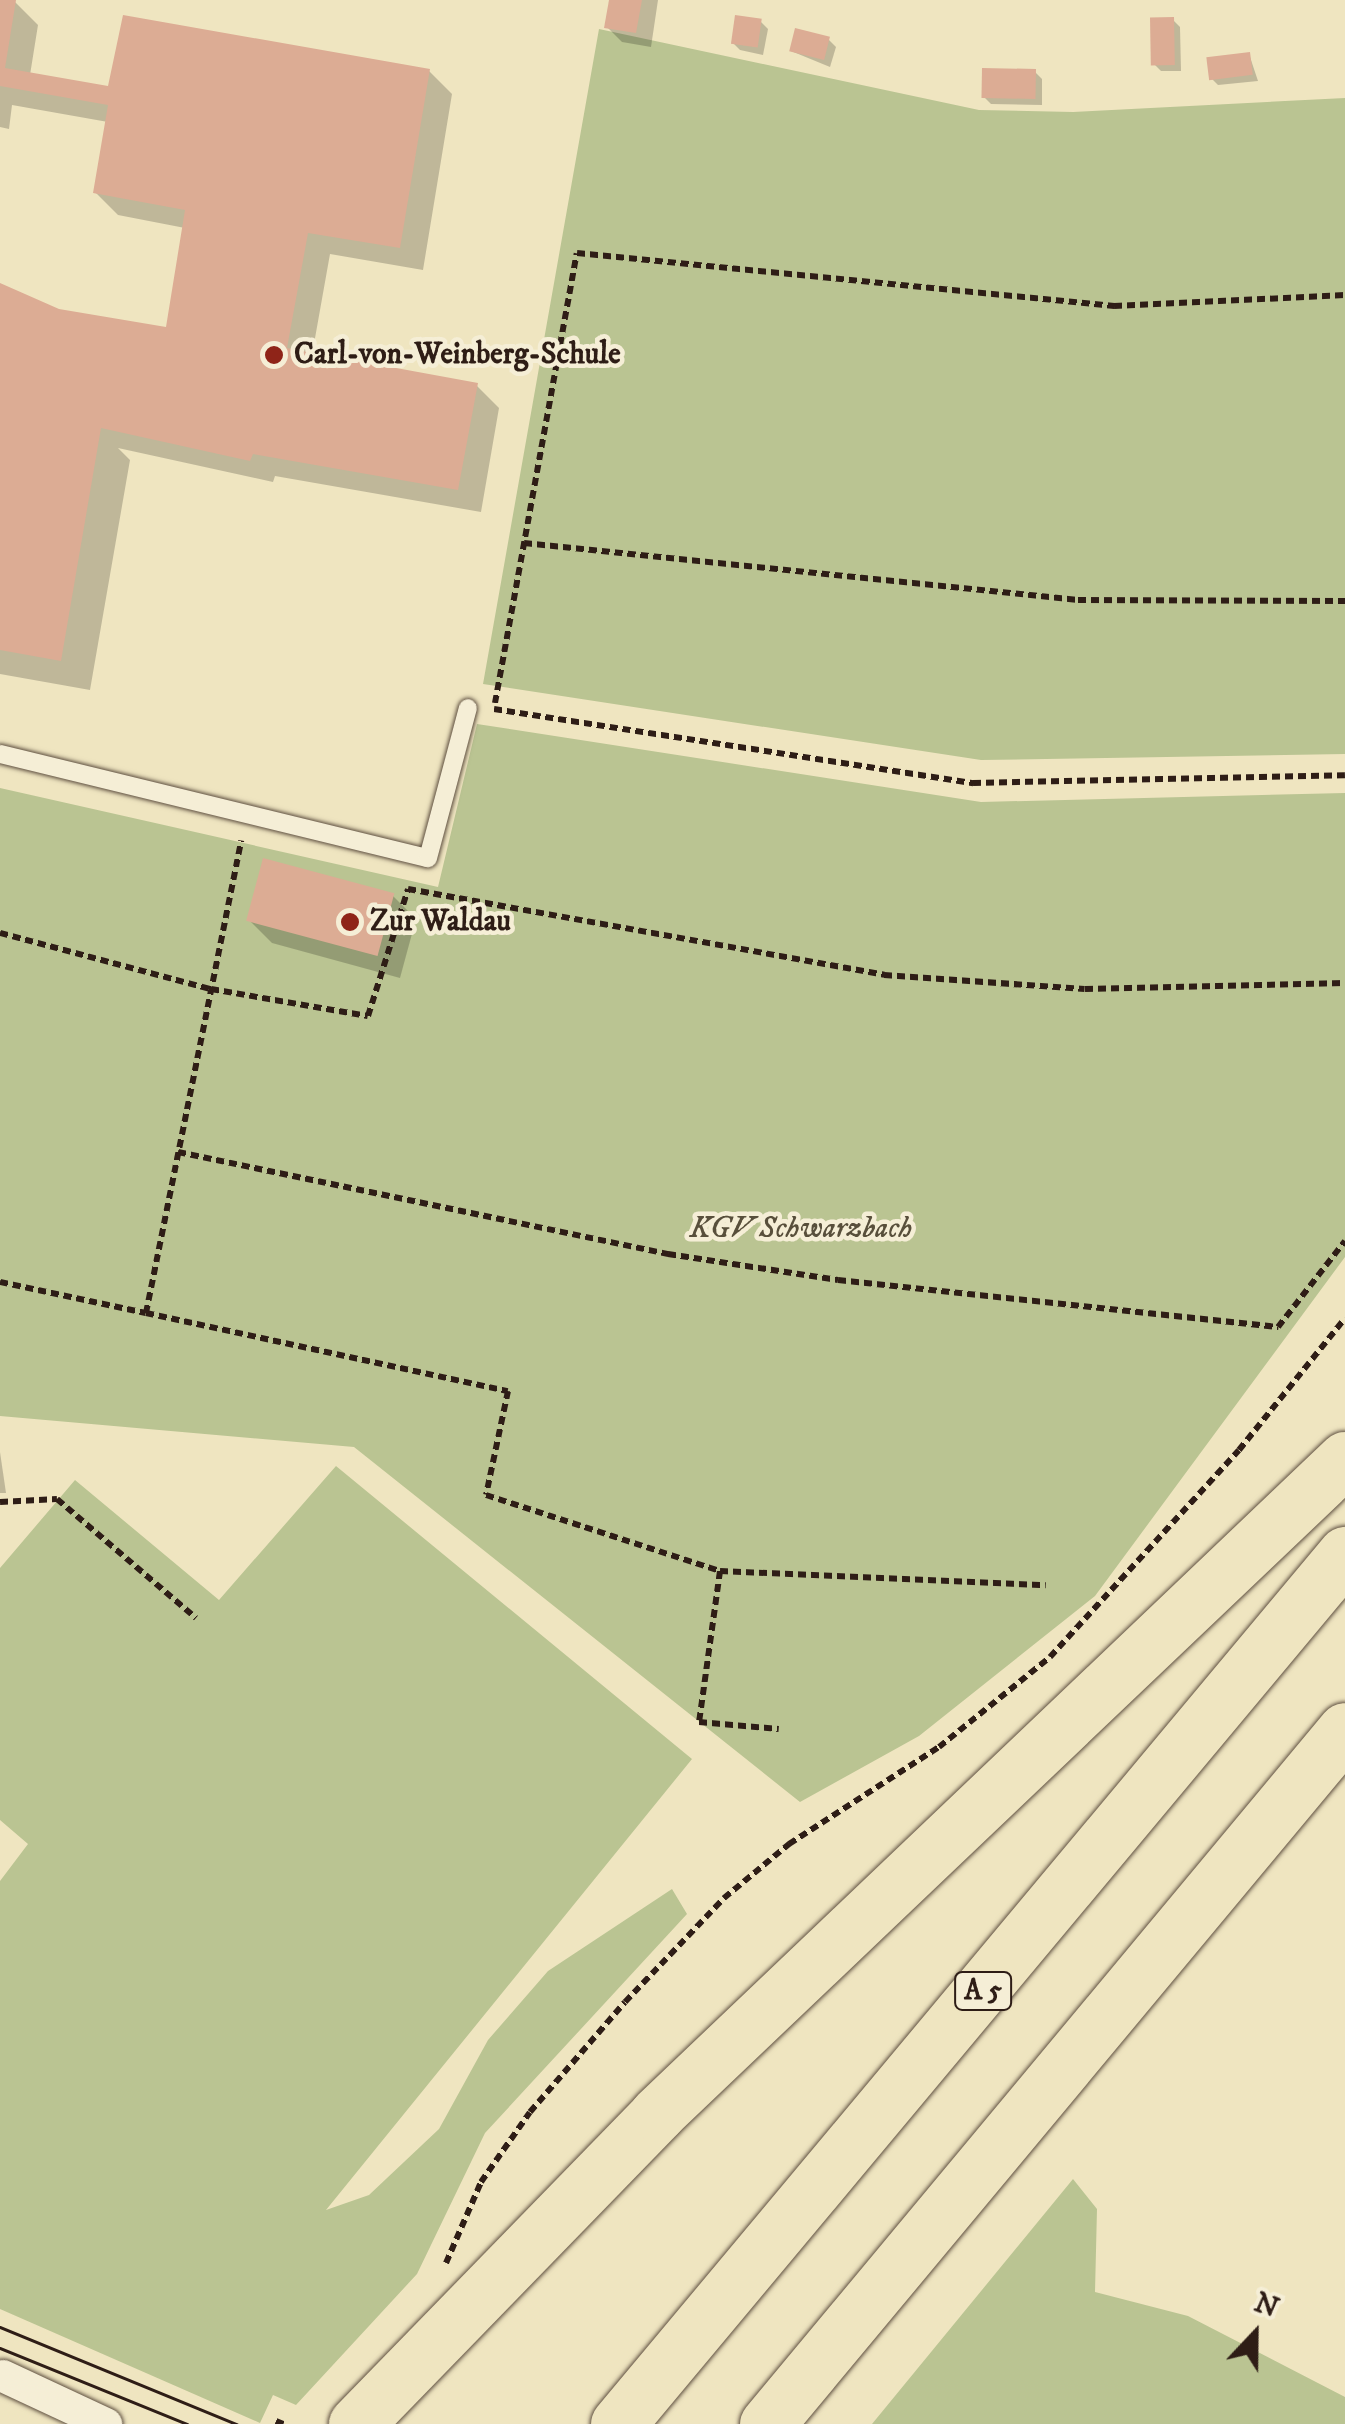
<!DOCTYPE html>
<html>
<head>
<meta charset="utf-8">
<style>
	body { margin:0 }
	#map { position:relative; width:1345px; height:2424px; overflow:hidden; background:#efe5c0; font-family:"IM FELL DW Pica",serif }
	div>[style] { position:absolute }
	.green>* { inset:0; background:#bac492 }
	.shadow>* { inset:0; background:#0003 }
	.building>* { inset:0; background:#dcac94; transform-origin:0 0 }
	.path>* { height:6px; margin-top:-3px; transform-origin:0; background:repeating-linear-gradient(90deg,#2e1d16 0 8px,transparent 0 13px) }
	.roads { filter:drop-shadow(0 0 2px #5e4f40) drop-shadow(0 0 2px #5e4f40) }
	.service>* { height:18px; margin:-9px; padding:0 9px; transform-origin:9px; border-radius:9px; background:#f5eed6 }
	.minor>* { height:32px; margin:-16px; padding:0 16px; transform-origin:16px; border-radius:16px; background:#f5eed6 }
	.motorway>* { height:55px; margin:-27.5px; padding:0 27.5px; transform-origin:27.5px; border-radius:27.5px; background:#efe5c0 }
	.tram>* { height:2.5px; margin:-1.25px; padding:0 1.25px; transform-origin:1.25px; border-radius:1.25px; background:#2e1d16 }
	.dots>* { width:28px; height:28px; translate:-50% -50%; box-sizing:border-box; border:5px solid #f5eed6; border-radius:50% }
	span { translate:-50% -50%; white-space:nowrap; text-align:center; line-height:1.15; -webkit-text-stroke:9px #f5eed6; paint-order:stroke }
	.shield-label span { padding:2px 8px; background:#f5eed6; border:2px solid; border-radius:8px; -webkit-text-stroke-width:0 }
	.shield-label { font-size:28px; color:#2e1d16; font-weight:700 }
	.poi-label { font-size:30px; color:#2e1d16; font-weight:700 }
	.left { translate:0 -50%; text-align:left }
	.park-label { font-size:30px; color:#584f3b; font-style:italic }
	.north { position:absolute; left:1205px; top:2284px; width:100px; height:100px; -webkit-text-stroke:8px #f5eed6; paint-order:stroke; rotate:22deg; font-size:28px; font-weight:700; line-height:40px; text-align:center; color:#2e1d16 }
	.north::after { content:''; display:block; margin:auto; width:35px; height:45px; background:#2e1d16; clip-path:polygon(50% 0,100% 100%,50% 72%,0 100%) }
</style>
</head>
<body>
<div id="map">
	<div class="green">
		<div style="clip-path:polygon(599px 29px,979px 110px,1073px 112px,1345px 98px,1345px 754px,981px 760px,483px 684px)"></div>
		<div style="clip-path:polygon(477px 724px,981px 802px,1345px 793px,1345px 1257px,1095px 1596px,919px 1736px,800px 1802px,354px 1447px,0 1416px,0 788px,438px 887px)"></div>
		<div style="clip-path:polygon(336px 1466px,692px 1759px,326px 2210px,369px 2195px,439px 2129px,488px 2040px,548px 1971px,672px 1889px,687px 1914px,485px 2133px,417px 2274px,296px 2405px,273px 2395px,260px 2423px,0 2309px,0 1881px,28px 1844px,0 1820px,0 1568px,75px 1480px,219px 1600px)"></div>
		<div style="clip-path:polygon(1073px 2179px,1097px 2209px,1095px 2292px,1188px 2316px,1345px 2397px,1345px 2424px,872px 2424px)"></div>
	</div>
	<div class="shadow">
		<div style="clip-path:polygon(0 0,15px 2px,38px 25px,30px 75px,110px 89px,429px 71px,452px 94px,423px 270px,330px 254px,312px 355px,476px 385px,499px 408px,481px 512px,275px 476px,273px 482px,118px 448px,130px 460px,90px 690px,0 674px,0 290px,59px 311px,168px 330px,185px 228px,118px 215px,95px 192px,108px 122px,12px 105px,9px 129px,0 127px)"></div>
		<div style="clip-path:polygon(611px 0,658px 0,651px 47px,622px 42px,607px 27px)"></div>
		<div style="clip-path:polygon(1173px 20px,1180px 27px,1181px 71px,1161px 71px,1154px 64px)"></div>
		<div style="clip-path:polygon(761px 22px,768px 29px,763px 55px,740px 50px,733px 43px)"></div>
		<div style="clip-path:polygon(829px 40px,836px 47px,830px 67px,791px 51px)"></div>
		<div style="clip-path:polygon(1249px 54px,1258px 81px,1218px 85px,1211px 78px)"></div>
		<div style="clip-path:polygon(1035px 72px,1042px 79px,1042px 105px,991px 104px,984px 97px)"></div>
		<div style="clip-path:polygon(393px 896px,416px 919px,400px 978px,272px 943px,249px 920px)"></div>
		<div style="clip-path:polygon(0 1452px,6px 1493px,0 1493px)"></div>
	</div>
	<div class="building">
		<div style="clip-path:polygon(0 0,16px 0,5px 68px,108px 86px,123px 15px,430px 69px,400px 248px,308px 233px,287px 348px,478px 383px,458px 490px,253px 454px,250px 461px,101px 428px,61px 661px,0 650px,0 283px,59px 309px,166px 327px,185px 210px,93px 193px,108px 105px,0 86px)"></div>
		<div style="clip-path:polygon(609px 0,642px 0,636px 33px,604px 28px)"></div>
		<div style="left:735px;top:15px;width:27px;height:29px;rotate:8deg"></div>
		<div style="left:1174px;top:17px;width:48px;height:24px;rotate:89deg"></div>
		<div style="left:795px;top:28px;width:36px;height:24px;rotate:14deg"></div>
		<div style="left:1250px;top:52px;width:23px;height:44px;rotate:83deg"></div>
		<div style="left:982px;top:68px;width:54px;height:30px;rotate:1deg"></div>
		<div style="left:263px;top:858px;width:136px;height:65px;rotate:15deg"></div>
	</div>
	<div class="path">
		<div style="left:524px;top:543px;width:557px;rotate:5.87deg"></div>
		<div style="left:1078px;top:600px;width:267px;rotate:0.2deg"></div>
		<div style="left:495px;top:703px;width:457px;rotate:-79.7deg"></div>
		<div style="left:577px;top:253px;width:540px;rotate:5.64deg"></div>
		<div style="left:1114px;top:306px;width:231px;rotate:-2.7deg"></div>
		<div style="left:494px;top:709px;width:485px;rotate:8.8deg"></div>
		<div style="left:973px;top:783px;width:372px;rotate:-1.2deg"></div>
		<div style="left:0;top:933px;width:218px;rotate:14.9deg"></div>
		<div style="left:211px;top:989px;width:159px;rotate:9.8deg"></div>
		<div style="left:368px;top:1016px;width:133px;rotate:-72.5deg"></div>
		<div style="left:408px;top:889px;width:484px;rotate:10.2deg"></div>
		<div style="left:884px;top:975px;width:201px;rotate:4deg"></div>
		<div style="left:1085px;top:989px;width:260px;rotate:-1.3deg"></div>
		<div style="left:178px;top:1152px;width:501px;rotate:11.76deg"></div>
		<div style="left:668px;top:1254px;width:172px;rotate:8.7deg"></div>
		<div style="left:838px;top:1280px;width:443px;rotate:6.1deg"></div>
		<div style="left:1278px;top:1327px;width:109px;rotate:-52.1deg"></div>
		<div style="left:0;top:1282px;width:149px;rotate:12deg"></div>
		<div style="left:146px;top:1313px;width:482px;rotate:-78.6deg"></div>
		<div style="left:146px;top:1313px;width:370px;rotate:12.2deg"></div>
		<div style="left:508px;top:1391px;width:106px;rotate:101.9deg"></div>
		<div style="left:486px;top:1495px;width:246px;rotate:18deg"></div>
		<div style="left:720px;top:1571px;width:326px;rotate:2.5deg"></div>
		<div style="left:0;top:1502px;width:57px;rotate:-3deg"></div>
		<div style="left:57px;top:1499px;width:183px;rotate:40.6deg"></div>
		<div style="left:720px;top:1571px;width:152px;rotate:97.9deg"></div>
		<div style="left:699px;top:1722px;width:80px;rotate:5deg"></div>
		<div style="left:446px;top:2263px;width:88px;rotate:-66.6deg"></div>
		<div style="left:481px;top:2182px;width:85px;rotate:-55deg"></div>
		<div style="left:530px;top:2112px;width:145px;rotate:-49.2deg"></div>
		<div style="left:625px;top:2002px;width:144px;rotate:-46.4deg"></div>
		<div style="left:724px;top:1898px;width:85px;rotate:-39.7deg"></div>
		<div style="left:789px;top:1844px;width:179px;rotate:-32.9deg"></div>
		<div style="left:939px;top:1747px;width:143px;rotate:-39deg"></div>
		<div style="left:1050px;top:1657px;width:280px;rotate:-47.6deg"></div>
		<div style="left:1239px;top:1450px;width:169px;rotate:-51.2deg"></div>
		<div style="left:276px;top:2421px;width:8px;rotate:23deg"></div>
	</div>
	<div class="roads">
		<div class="service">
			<div style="left:0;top:754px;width:440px;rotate:13.7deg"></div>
			<div style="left:428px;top:858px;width:155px;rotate:-75.1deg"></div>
		</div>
		<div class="minor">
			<div style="left:3px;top:2376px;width:114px;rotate:25deg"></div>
		</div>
		<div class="motorway">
			<div style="left:356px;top:2424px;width:432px;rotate:-45.8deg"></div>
			<div style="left:657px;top:2114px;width:950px;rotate:-43.59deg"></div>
			<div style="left:618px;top:2424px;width:1134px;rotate:-50.12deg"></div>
			<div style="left:767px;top:2424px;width:903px;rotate:-50.21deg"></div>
		</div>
	</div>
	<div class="tram">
		<div style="left:0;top:2327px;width:256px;rotate:22.3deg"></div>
		<div style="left:0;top:2348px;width:202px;rotate:22.1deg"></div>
	</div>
	<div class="dots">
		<div style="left:274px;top:355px;background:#8f2418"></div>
		<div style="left:350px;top:922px;background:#8f2418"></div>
	</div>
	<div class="shield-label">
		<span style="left:983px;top:1991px">A 5</span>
	</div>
	<div class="poi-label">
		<span class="left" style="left:294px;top:355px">Carl-von-Weinberg-Schule</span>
		<span class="left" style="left:370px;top:922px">Zur Waldau</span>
	</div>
	<div class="park-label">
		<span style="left:801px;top:1229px">KGV Schwarzbach</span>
	</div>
	<div class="north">N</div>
</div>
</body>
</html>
